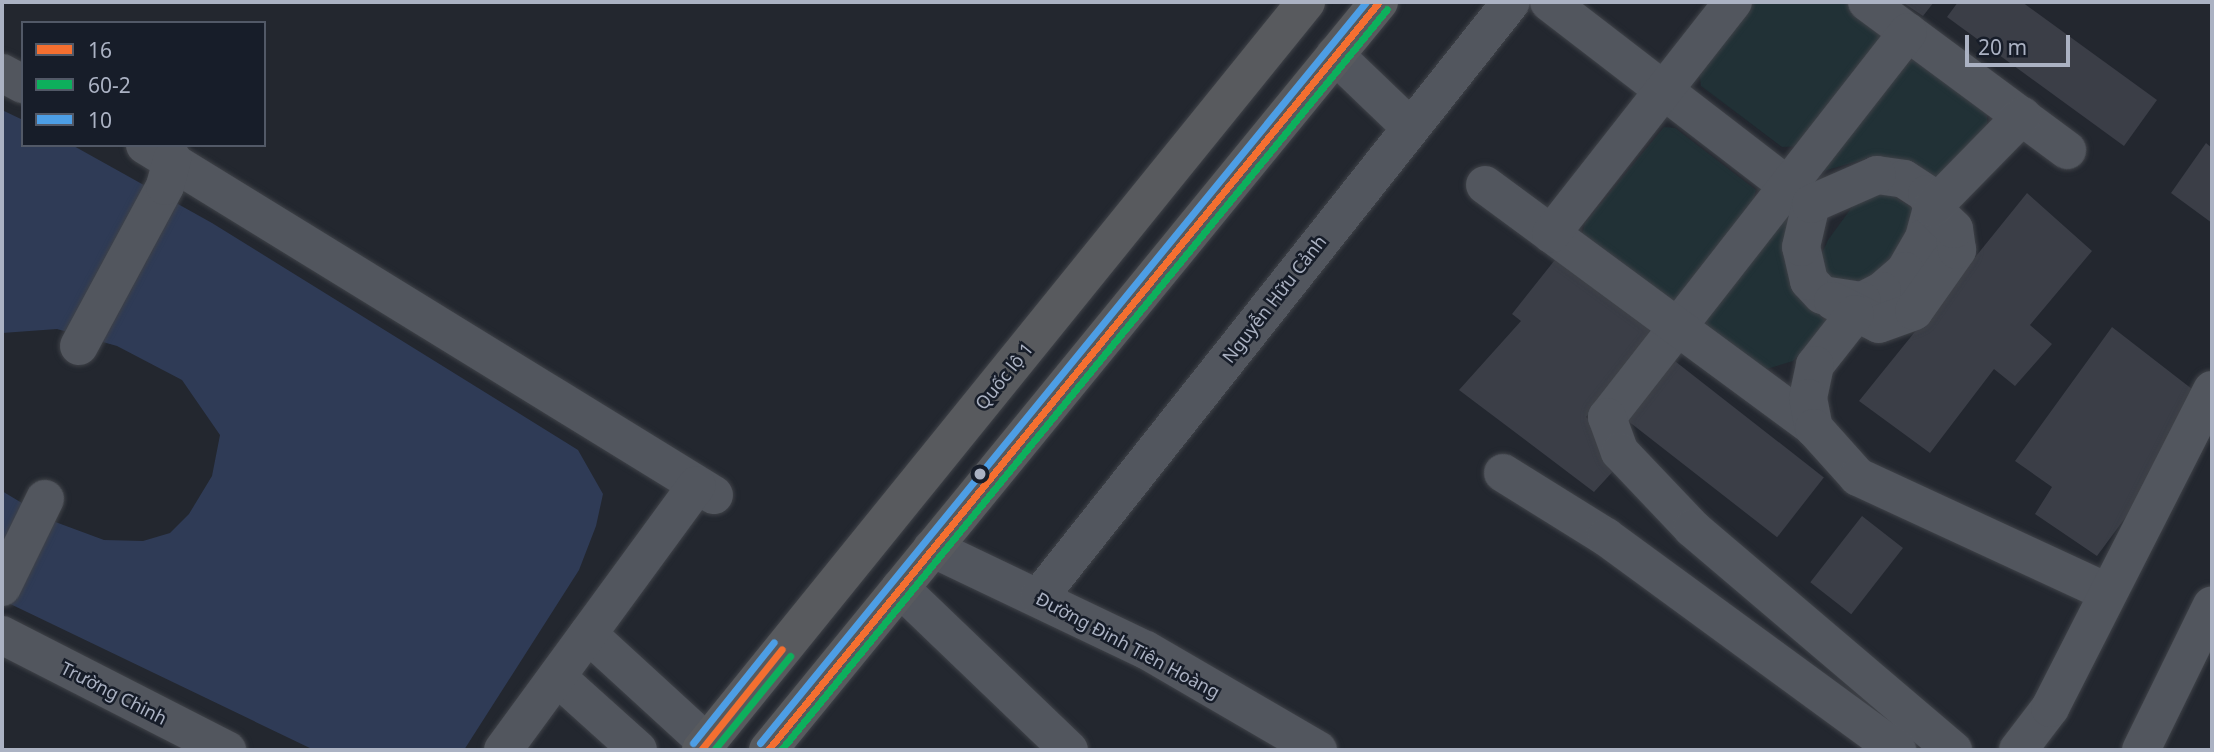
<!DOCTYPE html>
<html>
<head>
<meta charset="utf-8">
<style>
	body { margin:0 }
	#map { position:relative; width:2214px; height:752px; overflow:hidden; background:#23272f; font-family:"Noto Sans",sans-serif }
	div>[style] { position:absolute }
	.green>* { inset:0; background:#213136 }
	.water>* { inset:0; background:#2f3b56 }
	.building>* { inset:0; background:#3b3e47; transform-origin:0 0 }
	.roads { filter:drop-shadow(0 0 2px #3f4248) drop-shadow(0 0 2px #3f4248) }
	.minor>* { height:38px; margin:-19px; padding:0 19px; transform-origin:19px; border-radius:19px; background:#52565e }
	.highway>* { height:38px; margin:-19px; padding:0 19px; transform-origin:19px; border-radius:19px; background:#585a5e }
	.bus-1>* { height:7px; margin:-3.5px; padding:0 3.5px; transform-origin:3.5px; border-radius:3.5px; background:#f46f30 }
	.bus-2>* { height:7px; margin:-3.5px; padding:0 3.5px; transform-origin:3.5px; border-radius:3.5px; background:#0daf5c }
	.bus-3>* { height:7px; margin:-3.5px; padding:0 3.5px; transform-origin:3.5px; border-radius:3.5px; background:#4d9ee5 }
	.dots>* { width:19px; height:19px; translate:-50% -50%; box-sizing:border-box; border:4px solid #171d29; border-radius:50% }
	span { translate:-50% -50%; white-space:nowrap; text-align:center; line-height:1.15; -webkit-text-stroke:5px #171d29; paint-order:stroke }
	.street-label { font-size:18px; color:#abb2c3 }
	.frame { position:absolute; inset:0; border:4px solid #abb2c3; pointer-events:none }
	.legend { position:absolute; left:21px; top:21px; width:245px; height:126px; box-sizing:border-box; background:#171d29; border:2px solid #525967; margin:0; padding:9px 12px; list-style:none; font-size:21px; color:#abb2c3 }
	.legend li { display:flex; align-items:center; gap:14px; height:35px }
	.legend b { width:35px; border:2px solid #525967 }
	.scale { position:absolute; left:1965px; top:35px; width:105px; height:32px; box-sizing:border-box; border:4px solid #abb2c3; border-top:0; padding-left:9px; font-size:21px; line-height:24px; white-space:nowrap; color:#abb2c3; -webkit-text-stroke:5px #171d29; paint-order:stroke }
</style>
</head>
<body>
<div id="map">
	<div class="green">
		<div style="clip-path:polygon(1751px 2px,1848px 2px,1879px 25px,1880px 42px,1803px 146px,1782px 147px,1701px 86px,1699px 69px)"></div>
		<div style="clip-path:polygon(1913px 48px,1987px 103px,1987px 125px,1938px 179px,1910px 162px,1875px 156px,1817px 173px)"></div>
		<div style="clip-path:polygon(1664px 127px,1675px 128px,1756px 190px,1751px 210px,1677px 306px,1581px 239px,1585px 223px)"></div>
		<div style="clip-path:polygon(1887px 192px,1915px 210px,1897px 266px,1841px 290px,1818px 262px,1828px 240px,1855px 203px)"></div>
		<div style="clip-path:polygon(1783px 213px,1790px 224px,1784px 259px,1793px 287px,1827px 323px,1793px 361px,1763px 370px,1693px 324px)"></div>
	</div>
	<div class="water">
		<div style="clip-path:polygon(2px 110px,23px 120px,23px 145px,72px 145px,212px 223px,578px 450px,603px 494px,596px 526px,579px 570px,464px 750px,314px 750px,2px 600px,2px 491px,50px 520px,104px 540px,143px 541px,170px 533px,189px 514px,212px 476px,220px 435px,182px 380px,117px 346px,57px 329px,2px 333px)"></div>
	</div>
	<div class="building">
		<div style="clip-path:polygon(1902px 2px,1934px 2px,1923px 16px)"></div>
		<div style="clip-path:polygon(1958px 2px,2022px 2px,2157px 100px,2124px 146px,1947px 17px)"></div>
		<div style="clip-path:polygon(2206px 143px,2212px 148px,2212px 223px,2171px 193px)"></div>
		<div style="clip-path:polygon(2027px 193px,2092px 251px,2030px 325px,2052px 344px,2015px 386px,1994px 369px,1930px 453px,1859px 401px)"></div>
		<div style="clip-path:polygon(1558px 256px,1653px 332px,1586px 417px,1628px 455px,1594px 492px,1459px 390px,1521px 321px,1512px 314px)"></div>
		<div style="clip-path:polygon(2112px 327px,2210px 403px,2097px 556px,2035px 514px,2052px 487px,2015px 461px)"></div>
		<div style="left:1671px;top:358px;width:194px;height:76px;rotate:38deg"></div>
		<div style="left:1862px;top:516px;width:52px;height:84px;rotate:38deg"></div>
	</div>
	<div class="roads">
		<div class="minor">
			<div style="left:1549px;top:2px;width:326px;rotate:37.6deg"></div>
			<div style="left:1867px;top:2px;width:249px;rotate:36.5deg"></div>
			<div style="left:1908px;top:32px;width:489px;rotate:128deg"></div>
			<div style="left:1607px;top:417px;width:37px;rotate:70deg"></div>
			<div style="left:1620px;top:452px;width:105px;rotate:46.5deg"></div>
			<div style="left:1692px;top:528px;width:343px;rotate:40.4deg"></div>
			<div style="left:1335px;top:55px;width:104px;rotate:43.8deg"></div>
			<div style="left:2px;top:73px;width:24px;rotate:28deg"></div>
			<div style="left:145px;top:145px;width:668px;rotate:31.6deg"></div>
			<div style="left:1877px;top:175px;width:27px;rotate:8deg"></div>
			<div style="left:1904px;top:179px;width:27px;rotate:33deg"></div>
			<div style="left:1927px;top:194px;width:15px;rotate:70deg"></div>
			<div style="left:1932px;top:208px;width:31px;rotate:105deg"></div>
			<div style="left:1924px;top:238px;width:38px;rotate:120deg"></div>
			<div style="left:1905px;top:271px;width:30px;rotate:139deg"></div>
			<div style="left:1882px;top:291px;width:22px;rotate:153deg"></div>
			<div style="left:1862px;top:301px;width:40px;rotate:-171.5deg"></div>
			<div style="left:1822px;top:295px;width:19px;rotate:-133deg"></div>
			<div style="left:1809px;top:281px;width:35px;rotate:-103deg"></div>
			<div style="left:1801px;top:247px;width:44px;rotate:-76.9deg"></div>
			<div style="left:1811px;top:204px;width:72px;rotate:-23.7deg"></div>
			<div style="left:1485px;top:185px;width:409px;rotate:36.4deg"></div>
			<div style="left:1551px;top:234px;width:295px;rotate:-51.9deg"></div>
			<div style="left:1833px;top:301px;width:51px;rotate:26.6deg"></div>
			<div style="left:1879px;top:324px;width:37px;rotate:-20deg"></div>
			<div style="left:1914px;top:311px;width:75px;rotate:-54.8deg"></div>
			<div style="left:1957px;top:250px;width:21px;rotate:-98deg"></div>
			<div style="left:1954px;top:229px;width:30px;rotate:-136deg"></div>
			<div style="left:1932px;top:208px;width:129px;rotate:-45.6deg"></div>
			<div style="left:1855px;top:314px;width:65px;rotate:128.1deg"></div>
			<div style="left:1815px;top:365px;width:34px;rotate:102deg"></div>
			<div style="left:1808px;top:398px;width:31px;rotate:79deg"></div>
			<div style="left:1814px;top:428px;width:66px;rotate:48.1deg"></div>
			<div style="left:1858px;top:477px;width:274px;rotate:24.8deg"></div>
			<div style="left:79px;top:346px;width:182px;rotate:-61.7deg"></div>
			<div style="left:165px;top:186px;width:28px;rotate:-75deg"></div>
			<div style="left:1503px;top:473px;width:121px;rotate:31.9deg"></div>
			<div style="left:1606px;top:537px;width:361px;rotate:36.2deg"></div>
			<div style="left:932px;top:548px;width:237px;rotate:25.5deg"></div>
			<div style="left:1146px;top:650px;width:199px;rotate:30.2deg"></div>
			<div style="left:2px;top:587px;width:98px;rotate:-64deg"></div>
			<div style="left:900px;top:588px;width:234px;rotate:43.8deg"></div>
			<div style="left:1039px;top:597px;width:759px;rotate:-51.58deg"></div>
			<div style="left:588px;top:634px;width:161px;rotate:42.5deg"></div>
			<div style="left:2px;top:635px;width:253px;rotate:27.1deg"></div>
			<div style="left:557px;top:677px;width:109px;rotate:42deg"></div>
			<div style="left:503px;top:750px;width:328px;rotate:-53.8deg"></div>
			<div style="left:2018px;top:750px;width:53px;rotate:-52.7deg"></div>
			<div style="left:2050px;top:708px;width:357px;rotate:-63deg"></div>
			<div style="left:2141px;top:750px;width:161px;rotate:-63.9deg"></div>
		</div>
		<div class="highway">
			<div style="left:701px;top:750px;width:962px;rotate:-51.03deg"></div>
			<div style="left:768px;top:750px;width:966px;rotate:-50.76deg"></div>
		</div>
	</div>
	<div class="bus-1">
		<div style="left:701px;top:750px;width:129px;rotate:-51.3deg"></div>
		<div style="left:768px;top:750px;width:966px;rotate:-50.76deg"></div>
	</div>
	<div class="bus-2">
		<div style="left:714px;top:750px;width:121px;rotate:-51deg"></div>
		<div style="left:781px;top:750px;width:957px;rotate:-50.72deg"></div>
	</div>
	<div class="bus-3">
		<div style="left:693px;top:743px;width:129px;rotate:-51.3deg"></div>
		<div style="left:760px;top:743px;width:957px;rotate:-50.72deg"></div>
	</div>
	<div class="dots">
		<div style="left:980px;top:474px;background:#abb2c3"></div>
	</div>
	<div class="street-label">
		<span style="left:1274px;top:299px;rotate:-52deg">Nguyễn Hữu Cảnh</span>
		<span style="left:1004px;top:376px;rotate:-51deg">Quốc lộ 1</span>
		<span style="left:1128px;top:645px;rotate:28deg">Đường Đinh Tiên Hoàng</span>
		<span style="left:114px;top:693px;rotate:27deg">Trường Chinh</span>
	</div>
	<div class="frame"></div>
	<ul class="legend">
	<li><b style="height:9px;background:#f46f30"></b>16</li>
	<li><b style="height:9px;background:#0daf5c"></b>60-2</li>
	<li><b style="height:9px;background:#4d9ee5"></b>10</li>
	</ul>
	<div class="scale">20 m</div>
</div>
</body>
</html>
